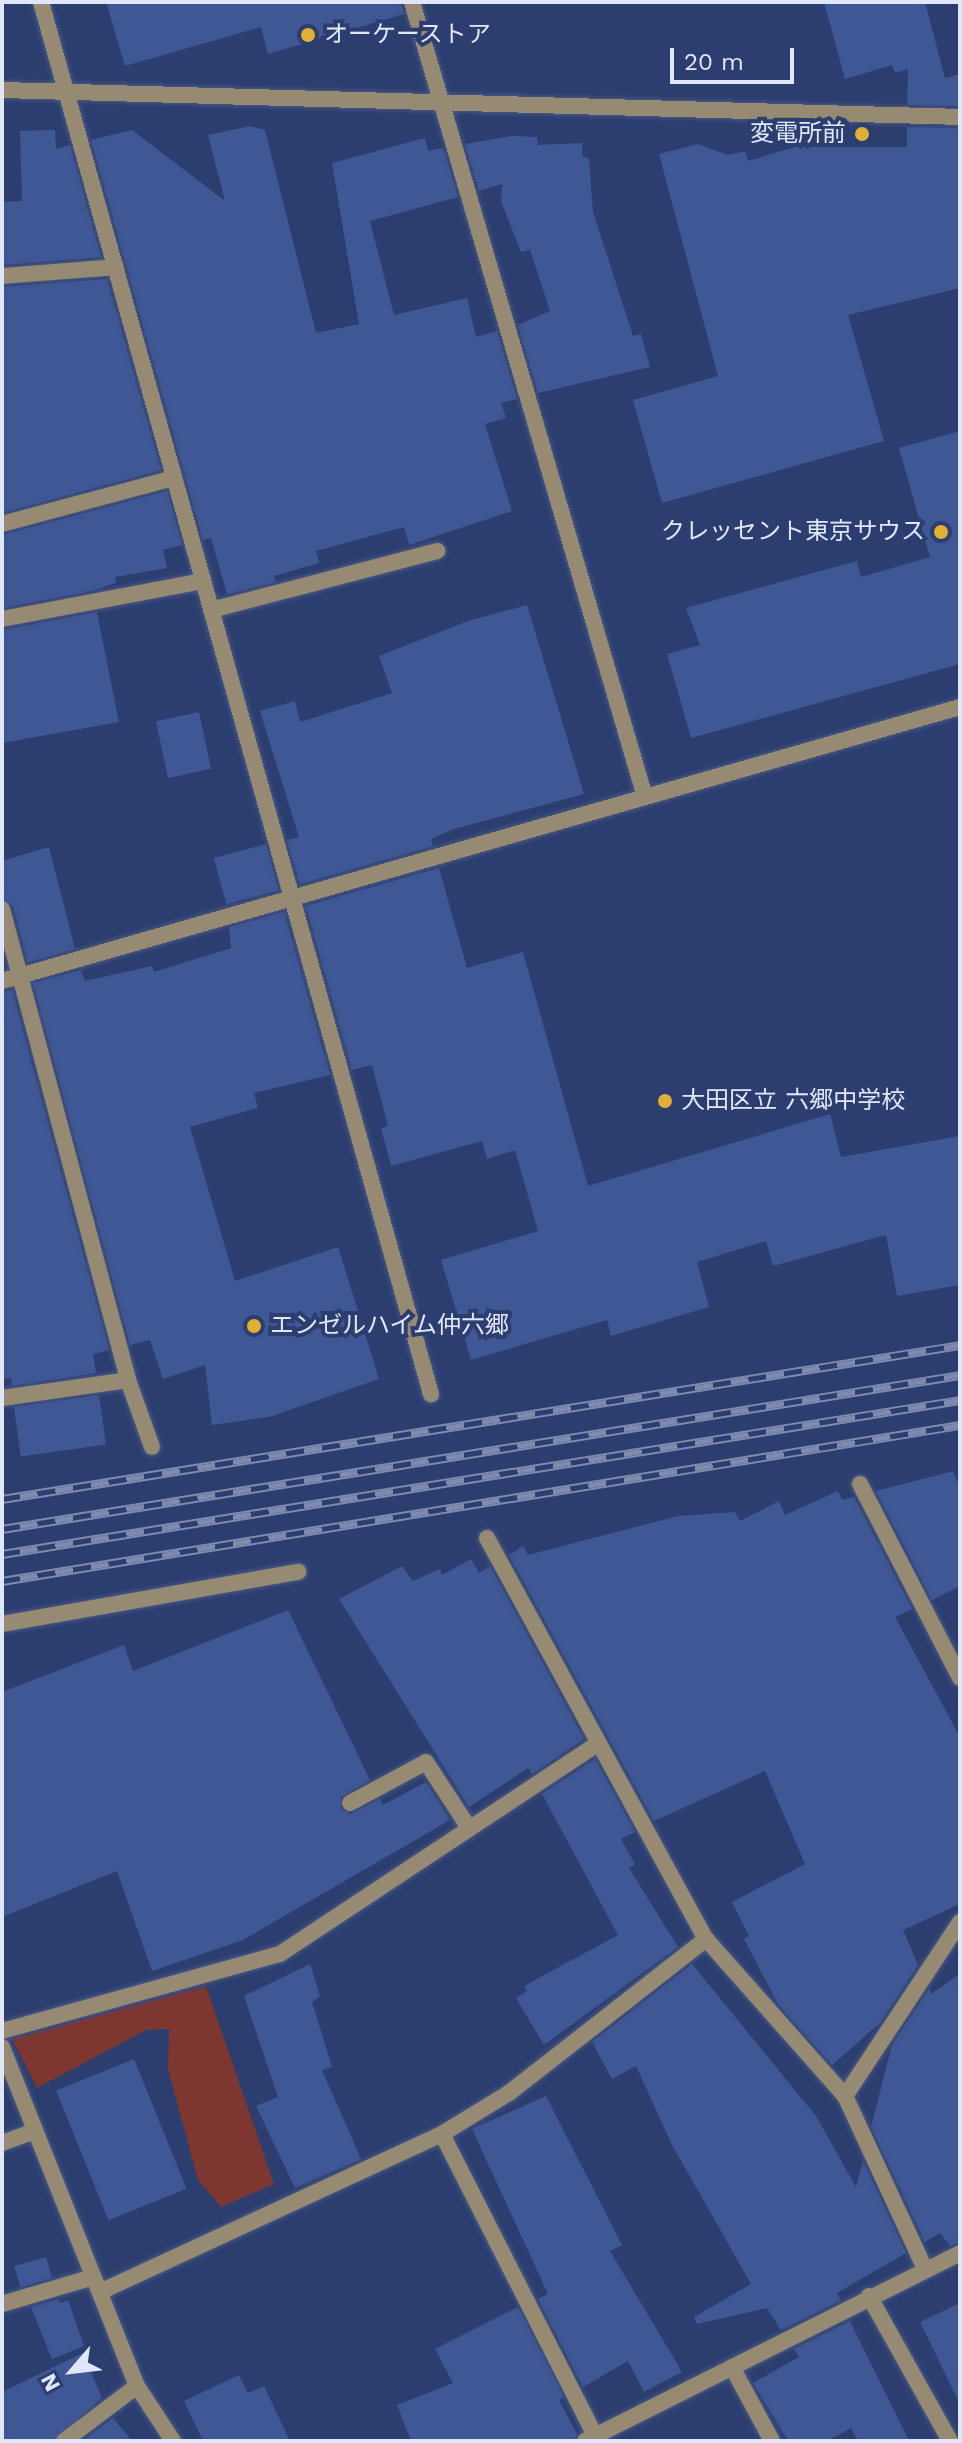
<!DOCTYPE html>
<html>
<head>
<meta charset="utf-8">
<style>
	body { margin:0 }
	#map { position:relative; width:962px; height:2443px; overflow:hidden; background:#2c3e6f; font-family:"Work Sans","Noto Sans JP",sans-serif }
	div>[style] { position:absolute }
	.green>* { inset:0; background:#7d3630 }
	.building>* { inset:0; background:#3f5795; transform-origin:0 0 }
	.roads { filter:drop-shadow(0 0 2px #495985) drop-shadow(0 0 2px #495985) }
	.service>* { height:16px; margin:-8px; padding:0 8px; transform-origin:8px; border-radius:8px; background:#968b72 }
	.minor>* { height:16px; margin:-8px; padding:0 8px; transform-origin:8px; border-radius:8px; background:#968b72 }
	.tertiary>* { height:16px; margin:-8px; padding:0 8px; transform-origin:8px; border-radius:8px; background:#968b72 }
	.rail>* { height:9px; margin-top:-4.5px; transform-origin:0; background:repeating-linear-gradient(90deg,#2c3e6f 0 18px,#7e8baf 0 36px); box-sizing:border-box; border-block:2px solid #7e8baf }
	.dots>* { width:22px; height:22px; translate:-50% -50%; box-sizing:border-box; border:4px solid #2c3e6f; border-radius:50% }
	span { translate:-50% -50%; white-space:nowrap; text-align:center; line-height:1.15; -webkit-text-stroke:8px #2c3e6f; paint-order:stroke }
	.poi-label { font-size:24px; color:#e0e7fa }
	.left { translate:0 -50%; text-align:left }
	.right { translate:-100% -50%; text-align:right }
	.frame { position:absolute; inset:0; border:4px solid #e0e7fa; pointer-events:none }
	.north { position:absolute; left:32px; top:2331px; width:80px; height:80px; -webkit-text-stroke:6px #2c3e6f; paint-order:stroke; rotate:242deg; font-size:22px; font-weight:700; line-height:32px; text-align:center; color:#e0e7fa }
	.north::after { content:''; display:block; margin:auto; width:28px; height:36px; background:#e0e7fa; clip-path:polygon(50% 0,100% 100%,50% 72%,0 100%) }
	.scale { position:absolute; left:670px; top:48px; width:124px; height:36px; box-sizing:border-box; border:4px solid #e0e7fa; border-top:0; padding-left:10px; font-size:24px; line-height:28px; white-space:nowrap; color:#e0e7fa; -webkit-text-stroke:6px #2c3e6f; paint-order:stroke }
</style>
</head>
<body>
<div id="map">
	<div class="green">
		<div style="clip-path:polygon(206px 1986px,274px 2184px,221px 2207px,198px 2180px,168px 2069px,169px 2029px,146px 2030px,37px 2088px,12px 2039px)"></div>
	</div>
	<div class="building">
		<div style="clip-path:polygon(106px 2px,401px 2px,404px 14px,268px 54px,261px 27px,125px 66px)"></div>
		<div style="clip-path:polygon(824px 2px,925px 2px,945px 78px,960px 74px,960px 106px,907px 105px,908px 69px,895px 73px,892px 65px,845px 79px)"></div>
		<div style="clip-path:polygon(250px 126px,265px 130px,316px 333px,359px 324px,332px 163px,425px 138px,428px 151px,443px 148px,458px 197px,370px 221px,394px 315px,467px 298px,476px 337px,497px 331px,517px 399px,501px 403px,506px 418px,485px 424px,512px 511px,409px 545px,404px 527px,316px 551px,319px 563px,274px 576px,276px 582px,227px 594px,211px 538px,203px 540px,91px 140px,132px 130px,225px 201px,208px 135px)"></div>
		<div style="clip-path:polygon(907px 127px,960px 128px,960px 288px,848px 315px,884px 441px,662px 503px,633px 400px,718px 376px,659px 154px,698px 144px,728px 155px,745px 151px,748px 161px,795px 147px,907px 147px)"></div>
		<div style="clip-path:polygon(55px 130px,56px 149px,70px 145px,101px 257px,2px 265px,2px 202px,22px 201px,20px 131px)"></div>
		<div style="clip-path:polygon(512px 136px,537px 137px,538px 145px,582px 143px,582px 156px,589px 159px,593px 212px,633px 336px,641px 334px,650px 367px,538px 393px,518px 325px,550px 311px,530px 250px,521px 252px,501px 201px,502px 184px,479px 191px,465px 144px)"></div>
		<div style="clip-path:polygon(107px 279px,161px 470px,2px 513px,2px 287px)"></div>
		<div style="clip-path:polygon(960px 431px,960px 664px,691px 738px,667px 654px,700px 645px,686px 608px,857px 561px,861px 577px,930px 557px,899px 448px)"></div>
		<div style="clip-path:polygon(167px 491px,182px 545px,163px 550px,167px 568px,115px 577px,116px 583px,92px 591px,2px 608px,2px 535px)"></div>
		<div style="clip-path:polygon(527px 605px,584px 794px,454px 829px,431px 839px,433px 846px,300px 884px,287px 840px,299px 837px,260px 711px,295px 701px,300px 722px,392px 693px,379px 656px,468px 621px)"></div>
		<div style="clip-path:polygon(97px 612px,119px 722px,2px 743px,2px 630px)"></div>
		<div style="left:199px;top:712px;width:58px;height:44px;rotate:78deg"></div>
		<div style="left:266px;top:844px;width:48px;height:54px;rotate:75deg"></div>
		<div style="clip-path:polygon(49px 847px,75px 949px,28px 962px,13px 906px,2px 898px,2px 861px)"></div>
		<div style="clip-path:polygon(439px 868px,467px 968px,523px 952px,588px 1186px,830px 1114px,841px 1157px,960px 1136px,960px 1285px,897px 1296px,886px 1235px,773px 1266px,766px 1241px,697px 1262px,709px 1307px,611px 1336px,607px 1320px,471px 1360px,441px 1260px,538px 1231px,515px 1150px,487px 1159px,482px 1141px,391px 1166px,381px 1128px,388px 1126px,372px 1065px,352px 1070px,306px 906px)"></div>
		<div style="clip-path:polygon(284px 912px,330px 1075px,254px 1093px,258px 1108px,190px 1127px,235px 1281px,338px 1247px,379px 1379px,269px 1417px,212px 1425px,205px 1365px,163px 1379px,150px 1340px,130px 1345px,33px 983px,81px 970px,85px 981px,152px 966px,154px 972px,231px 948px,229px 927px)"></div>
		<div style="clip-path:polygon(12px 990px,109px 1350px,93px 1354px,96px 1373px,12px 1386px,11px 1378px,2px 1379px,2px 992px)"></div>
		<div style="left:99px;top:1395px;width:50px;height:86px;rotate:82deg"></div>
		<div style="clip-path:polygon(953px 1471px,960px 1489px,960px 1586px,932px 1600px,876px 1491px)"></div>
		<div style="clip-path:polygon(838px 1491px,842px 1500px,854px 1497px,912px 1609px,895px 1617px,960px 1737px,960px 1904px,903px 1930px,918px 1965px,880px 2023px,832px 2065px,778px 2004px,744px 1939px,749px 1936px,732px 1902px,805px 1864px,765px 1771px,654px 1821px,509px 1555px,523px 1546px,528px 1555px,678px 1516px,735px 1512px,740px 1521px,779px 1501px,785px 1515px)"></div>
		<div style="clip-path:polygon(471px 1559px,479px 1573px,490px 1566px,584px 1739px,532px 1774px,528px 1768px,469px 1807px,339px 1599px,402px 1566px,413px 1581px,440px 1569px,442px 1575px)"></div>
		<div style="clip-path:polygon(288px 1610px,370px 1780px,341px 1797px,341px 1809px,350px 1814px,380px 1799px,383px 1805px,426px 1782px,450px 1820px,243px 1940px,152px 1971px,117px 1871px,2px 1917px,2px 1692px,124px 1645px,133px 1671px)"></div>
		<div style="clip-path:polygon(595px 1759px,635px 1832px,621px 1839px,635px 1864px,629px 1868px,678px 1947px,544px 2045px,516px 1998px,527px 1991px,524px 1986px,618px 1935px,542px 1794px)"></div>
		<div style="clip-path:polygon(310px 1964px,320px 1996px,312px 2002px,332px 2067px,322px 2070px,361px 2159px,295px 2188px,256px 2106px,278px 2097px,244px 1996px)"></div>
		<div style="clip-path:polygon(692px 1964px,816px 2116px,856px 2187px,863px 2161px,906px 2253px,837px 2293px,841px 2300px,781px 2330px,767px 2308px,697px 2324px,694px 2317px,751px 2284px,671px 2143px,636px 2066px,612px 2079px,592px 2042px)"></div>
		<div style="clip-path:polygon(960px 1974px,960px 2242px,950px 2246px,940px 2233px,925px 2242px,871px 2127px,892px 2045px,929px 1989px,931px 1994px)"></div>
		<div style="left:134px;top:2059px;width:140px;height:84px;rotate:68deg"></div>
		<div style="clip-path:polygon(546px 2096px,622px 2245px,610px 2251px,682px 2372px,644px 2392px,628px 2361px,583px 2387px,538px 2299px,548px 2294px,472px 2129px)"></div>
		<div style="left:46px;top:2257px;width:22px;height:33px;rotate:74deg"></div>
		<div style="clip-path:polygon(59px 2299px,60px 2303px,68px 2300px,84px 2346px,52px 2359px,31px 2307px)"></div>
		<div style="clip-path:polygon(960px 2303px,960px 2404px,920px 2322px)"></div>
		<div style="clip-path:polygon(518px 2307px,564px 2397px,559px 2400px,577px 2434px,574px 2441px,411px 2441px,397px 2405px,453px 2383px,435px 2349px)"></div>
		<div style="clip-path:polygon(850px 2321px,909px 2441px,858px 2441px,851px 2428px,828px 2441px,788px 2441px,753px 2383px,799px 2357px,794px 2349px)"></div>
		<div style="clip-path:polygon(83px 2353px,102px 2398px,53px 2441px,2px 2441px,2px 2392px)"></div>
		<div style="clip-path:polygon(239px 2375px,248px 2393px,264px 2386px,290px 2441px,203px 2441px,184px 2401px)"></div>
		<div style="clip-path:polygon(113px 2418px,132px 2441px,82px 2441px)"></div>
	</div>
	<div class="roads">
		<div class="service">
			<div style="left:2px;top:276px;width:114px;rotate:-4.5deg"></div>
			<div style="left:2px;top:524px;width:178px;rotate:-15deg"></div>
			<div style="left:211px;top:610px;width:234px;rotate:-14.6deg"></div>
			<div style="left:2px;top:619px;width:205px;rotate:-10.7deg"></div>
			<div style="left:20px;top:976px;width:418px;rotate:75deg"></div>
			<div style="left:2px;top:1398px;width:127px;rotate:-8.1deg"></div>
			<div style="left:128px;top:1380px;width:71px;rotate:70.3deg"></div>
			<div style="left:350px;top:1803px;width:86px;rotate:-28.3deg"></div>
			<div style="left:426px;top:1762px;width:79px;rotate:56.9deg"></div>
			<div style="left:2px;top:2304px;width:95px;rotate:-16.5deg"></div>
			<div style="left:64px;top:2441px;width:91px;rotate:-37deg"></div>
		</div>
		<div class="minor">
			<div style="left:41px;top:2px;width:1446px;rotate:74.35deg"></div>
			<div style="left:412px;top:2px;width:825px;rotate:73.67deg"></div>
			<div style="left:2px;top:909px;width:69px;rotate:75deg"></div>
			<div style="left:2px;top:981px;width:996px;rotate:-15.96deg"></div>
			<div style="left:860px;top:1484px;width:218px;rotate:62.7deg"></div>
			<div style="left:487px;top:1538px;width:457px;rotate:61.4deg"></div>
			<div style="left:706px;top:1939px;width:210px;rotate:48.5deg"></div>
			<div style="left:2px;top:1624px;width:301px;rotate:-10deg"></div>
			<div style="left:2px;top:2031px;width:288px;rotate:-15.5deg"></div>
			<div style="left:280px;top:1954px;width:380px;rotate:-33.5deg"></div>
			<div style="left:2px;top:2047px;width:365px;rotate:68.3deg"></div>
			<div style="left:137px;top:2386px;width:66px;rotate:56.8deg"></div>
			<div style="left:442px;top:2134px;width:344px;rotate:63.1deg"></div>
			<div style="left:2px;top:2143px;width:35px;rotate:-20deg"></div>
			<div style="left:925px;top:2269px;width:191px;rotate:-114.8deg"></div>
			<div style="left:845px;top:2096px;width:209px;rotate:-56.5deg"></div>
			<div style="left:100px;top:2292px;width:377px;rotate:-24.8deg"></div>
			<div style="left:442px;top:2134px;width:79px;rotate:-31.5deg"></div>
			<div style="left:509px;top:2093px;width:250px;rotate:-38deg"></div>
			<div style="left:869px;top:2296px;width:166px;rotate:60.8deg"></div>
			<div style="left:732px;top:2367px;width:84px;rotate:61.6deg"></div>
			<div style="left:585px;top:2441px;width:419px;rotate:-26.6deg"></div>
		</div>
		<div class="tertiary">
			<div style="left:2px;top:90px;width:958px;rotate:1.61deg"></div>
		</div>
	</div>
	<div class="rail">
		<div style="left:2px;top:1499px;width:970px;rotate:-9.13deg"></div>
		<div style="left:2px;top:1529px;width:970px;rotate:-9.13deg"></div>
		<div style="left:2px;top:1554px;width:970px;rotate:-9.13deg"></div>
		<div style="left:2px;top:1581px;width:971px;rotate:-9.25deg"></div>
	</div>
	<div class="dots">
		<div style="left:308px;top:35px;background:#dfb034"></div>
		<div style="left:862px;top:134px;background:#dfb034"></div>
		<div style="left:941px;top:532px;background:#dfb034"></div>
		<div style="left:665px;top:1101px;background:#dfb034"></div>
		<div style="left:254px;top:1326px;background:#dfb034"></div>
	</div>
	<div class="poi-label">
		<span class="left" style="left:324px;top:35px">オーケーストア</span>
		<span class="right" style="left:846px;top:134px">変電所前</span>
		<span class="right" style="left:925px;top:532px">クレッセント東京サウス</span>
		<span class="left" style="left:681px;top:1101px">大田区立 六郷中学校</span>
		<span class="left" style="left:270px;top:1326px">エンゼルハイム仲六郷</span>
	</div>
	<div class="frame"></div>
	<div class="north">N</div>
	<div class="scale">20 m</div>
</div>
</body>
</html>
